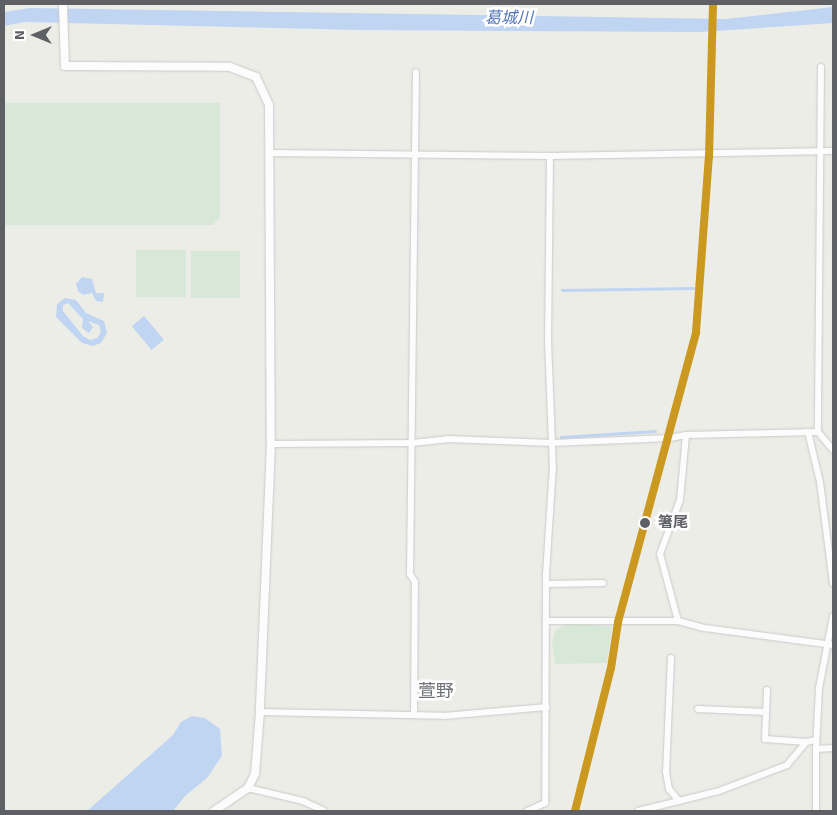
<!DOCTYPE html>
<html>
<head>
<meta charset="utf-8">
<style>
	body { margin:0 }
	#map { position:relative; width:837px; height:815px; overflow:hidden; background:#edede8; font-family:Signika,"Noto Sans JP",sans-serif }
	div>[style] { position:absolute }
	.green>* { inset:0; background:#d7e8d8; transform-origin:0 0 }
	.water>* { inset:0; background:#c0d5f2; transform-origin:0 0 }
	.stream>* { height:2.5px; margin:-1.25px; padding:0 1.25px; transform-origin:1.25px; border-radius:1.25px; background:#c0d5f2 }
	.roads { filter:drop-shadow(0 0 1px #c9c9c9) drop-shadow(0 0 1px #c9c9c9) }
	.minor>* { height:6px; margin:-3px; padding:0 3px; transform-origin:3px; border-radius:3px; background:#fcfcfc }
	.tertiary>* { height:8px; margin:-4px; padding:0 4px; transform-origin:4px; border-radius:4px; background:#fcfcfc }
	.rail-1>* { height:8px; margin:-4px; padding:0 4px; transform-origin:4px; border-radius:4px; background:#cb9920 }
	.dots>* { width:14px; height:14px; translate:-50% -50%; box-sizing:border-box; border:2px solid #fff; border-radius:50% }
	span { translate:-50% -50%; white-space:nowrap; text-align:center; line-height:1.15; -webkit-text-stroke:5px #fff; paint-order:stroke }
	.stop-label { font-size:15px; color:#5e6065; font-weight:700 }
	.left { translate:0 -50%; text-align:left }
	.water-label { font-size:16px; color:#5273b9; font-style:italic }
	.quarter-label { font-size:18px; color:#6f7277 }
	.frame { position:absolute; inset:0; border:5px solid #5e6065; pointer-events:none }
	.north { position:absolute; left:10px; top:10px; width:50px; height:50px; -webkit-text-stroke:4px #fff; paint-order:stroke; rotate:270deg; font-size:14px; font-weight:700; line-height:20px; text-align:center; color:#5e6065 }
	.north::after { content:''; display:block; margin:auto; width:18px; height:22px; background:#5e6065; clip-path:polygon(50% 0,100% 100%,50% 72%,0 100%) }
</style>
</head>
<body>
<div id="map">
	<div class="green">
		<div style="clip-path:polygon(220px 103px,220px 217px,213px 225px,4px 225px,5px 103px)"></div>
		<div style="left:136px;top:250px;width:50px;height:47px"></div>
		<div style="left:191px;top:251px;width:49px;height:47px"></div>
		<div style="clip-path:polygon(566px 624px,612px 626px,607px 663px,555px 664px,552px 643px,555px 631px)"></div>
	</div>
	<div class="water">
		<div style="clip-path:polygon(833px 7px,833px 23px,700px 32px,358px 30px,25px 22px,4px 26px,4px 12px,30px 8px,725px 19px)"></div>
		<div style="clip-path:polygon(82px 277px,92px 279px,96px 293px,104px 293px,103px 302px,96px 301px,92px 293px,83px 295px,78px 291px,76px 284px)"></div>
		<div style="clip-path:polygon(evenodd,65px 298px,76px 300px,86px 313px,104px 321px,107px 333px,101px 343px,93px 346px,82px 343px,56px 317px,57px 304px,65px 298px,68px 303px,83px 319px,82px 328px,89px 333px,93px 327px,88px 321px,99px 325px,101px 332px,97px 338px,90px 340px,83px 336px,63px 311px,63px 305px,68px 303px)"></div>
		<div style="left:144px;top:316px;width:31px;height:16px;rotate:50deg"></div>
		<div style="clip-path:polygon(192px 716px,205px 718px,220px 729px,222px 756px,207px 778px,185px 796px,173px 811px,87px 811px,173px 735px,181px 722px)"></div>
	</div>
	<div class="stream">
		<div style="left:562px;top:290px;width:131px;rotate:-0.9deg"></div>
		<div style="left:561px;top:437px;width:94px;rotate:-3.7deg"></div>
	</div>
	<div class="roads">
		<div class="minor">
			<div style="left:821px;top:67px;width:365px;rotate:90.5deg"></div>
			<div style="left:818px;top:432px;width:23px;rotate:50deg"></div>
			<div style="left:270px;top:153px;width:280px;rotate:0.6deg"></div>
			<div style="left:550px;top:156px;width:283px;rotate:-1deg"></div>
			<div style="left:550px;top:156px;width:184px;rotate:90.6deg"></div>
			<div style="left:548px;top:340px;width:103px;rotate:87.8deg"></div>
			<div style="left:552px;top:443px;width:118px;rotate:-2.4deg"></div>
			<div style="left:670px;top:438px;width:16px;rotate:-11deg"></div>
			<div style="left:686px;top:435px;width:132px;rotate:-1.3deg"></div>
			<div style="left:808px;top:432px;width:51px;rotate:76.5deg"></div>
			<div style="left:820px;top:482px;width:102px;rotate:82.7deg"></div>
			<div style="left:271px;top:444px;width:141px;rotate:-0.4deg"></div>
			<div style="left:412px;top:443px;width:36px;rotate:-6deg"></div>
			<div style="left:448px;top:439px;width:104px;rotate:2.2deg"></div>
			<div style="left:552px;top:443px;width:23px;rotate:88deg"></div>
			<div style="left:553px;top:466px;width:107px;rotate:93.7deg"></div>
			<div style="left:546px;top:573px;width:230px;rotate:90.2deg"></div>
			<div style="left:545px;top:803px;width:20px;rotate:156deg"></div>
			<div style="left:546px;top:584px;width:57px;rotate:-1deg"></div>
			<div style="left:833px;top:616px;width:73px;rotate:101deg"></div>
			<div style="left:819px;top:688px;width:61px;rotate:92.8deg"></div>
			<div style="left:816px;top:749px;width:17px;rotate:-3deg"></div>
			<div style="left:547px;top:621px;width:131px"></div>
			<div style="left:678px;top:621px;width:28px;rotate:15deg"></div>
			<div style="left:705px;top:628px;width:129px;rotate:7.6deg"></div>
			<div style="left:678px;top:621px;width:69px;rotate:-105deg"></div>
			<div style="left:660px;top:554px;width:58px;rotate:-69.7deg"></div>
			<div style="left:680px;top:500px;width:65px;rotate:-84.7deg"></div>
			<div style="left:671px;top:658px;width:114px;rotate:92.5deg"></div>
			<div style="left:666px;top:772px;width:17px;rotate:80deg"></div>
			<div style="left:669px;top:789px;width:16px;rotate:50deg"></div>
			<div style="left:767px;top:690px;width:49px;rotate:92.3deg"></div>
			<div style="left:765px;top:739px;width:41px;rotate:4.2deg"></div>
			<div style="left:698px;top:709px;width:68px;rotate:2.5deg"></div>
			<div style="left:260px;top:712px;width:184px;rotate:1.2deg"></div>
			<div style="left:444px;top:716px;width:103px;rotate:-5deg"></div>
			<div style="left:414px;top:714px;width:132px;rotate:-89.6deg"></div>
			<div style="left:415px;top:582px;width:9px;rotate:-122deg"></div>
			<div style="left:410px;top:574px;width:502px;rotate:-89.32deg"></div>
			<div style="left:816px;top:749px;width:62px;rotate:90deg"></div>
			<div style="left:248px;top:788px;width:57px;rotate:13.3deg"></div>
			<div style="left:303px;top:801px;width:23px;rotate:25deg"></div>
			<div style="left:638px;top:811px;width:83px;rotate:-13.9deg"></div>
			<div style="left:719px;top:791px;width:73px;rotate:-20.9deg"></div>
			<div style="left:787px;top:765px;width:30px;rotate:-50deg"></div>
			<div style="left:806px;top:742px;width:10px;rotate:-11deg"></div>
		</div>
		<div class="tertiary">
			<div style="left:63px;top:4px;width:62px;rotate:88.2deg"></div>
			<div style="left:65px;top:66px;width:165px;rotate:0.3deg"></div>
			<div style="left:230px;top:67px;width:28px;rotate:21deg"></div>
			<div style="left:256px;top:77px;width:31px;rotate:65deg"></div>
			<div style="left:269px;top:105px;width:339px;rotate:89.7deg"></div>
			<div style="left:271px;top:444px;width:268px;rotate:92.4deg"></div>
			<div style="left:260px;top:712px;width:62px;rotate:94.6deg"></div>
			<div style="left:255px;top:774px;width:16px;rotate:117deg"></div>
			<div style="left:248px;top:788px;width:41px;rotate:145.9deg"></div>
		</div>
	</div>
	<div class="rail-1">
		<div style="left:575px;top:811px;width:147px;rotate:-75.9deg"></div>
		<div style="left:611px;top:668px;width:47px;rotate:-81.3deg"></div>
		<div style="left:618px;top:622px;width:300px;rotate:-74.9deg"></div>
		<div style="left:696px;top:332px;width:175px;rotate:-85.8deg"></div>
		<div style="left:709px;top:157px;width:153px;rotate:-88.5deg"></div>
	</div>
	<div class="dots">
		<div style="left:645px;top:523px;background:#5e6065"></div>
	</div>
	<div class="stop-label">
		<span class="left" style="left:658px;top:523px">箸尾</span>
	</div>
	<div class="water-label">
		<span style="left:509px;top:18px">葛城川</span>
	</div>
	<div class="quarter-label">
		<span style="left:436px;top:691px">萱野</span>
	</div>
	<div class="frame"></div>
	<div class="north">N</div>
</div>
</body>
</html>
